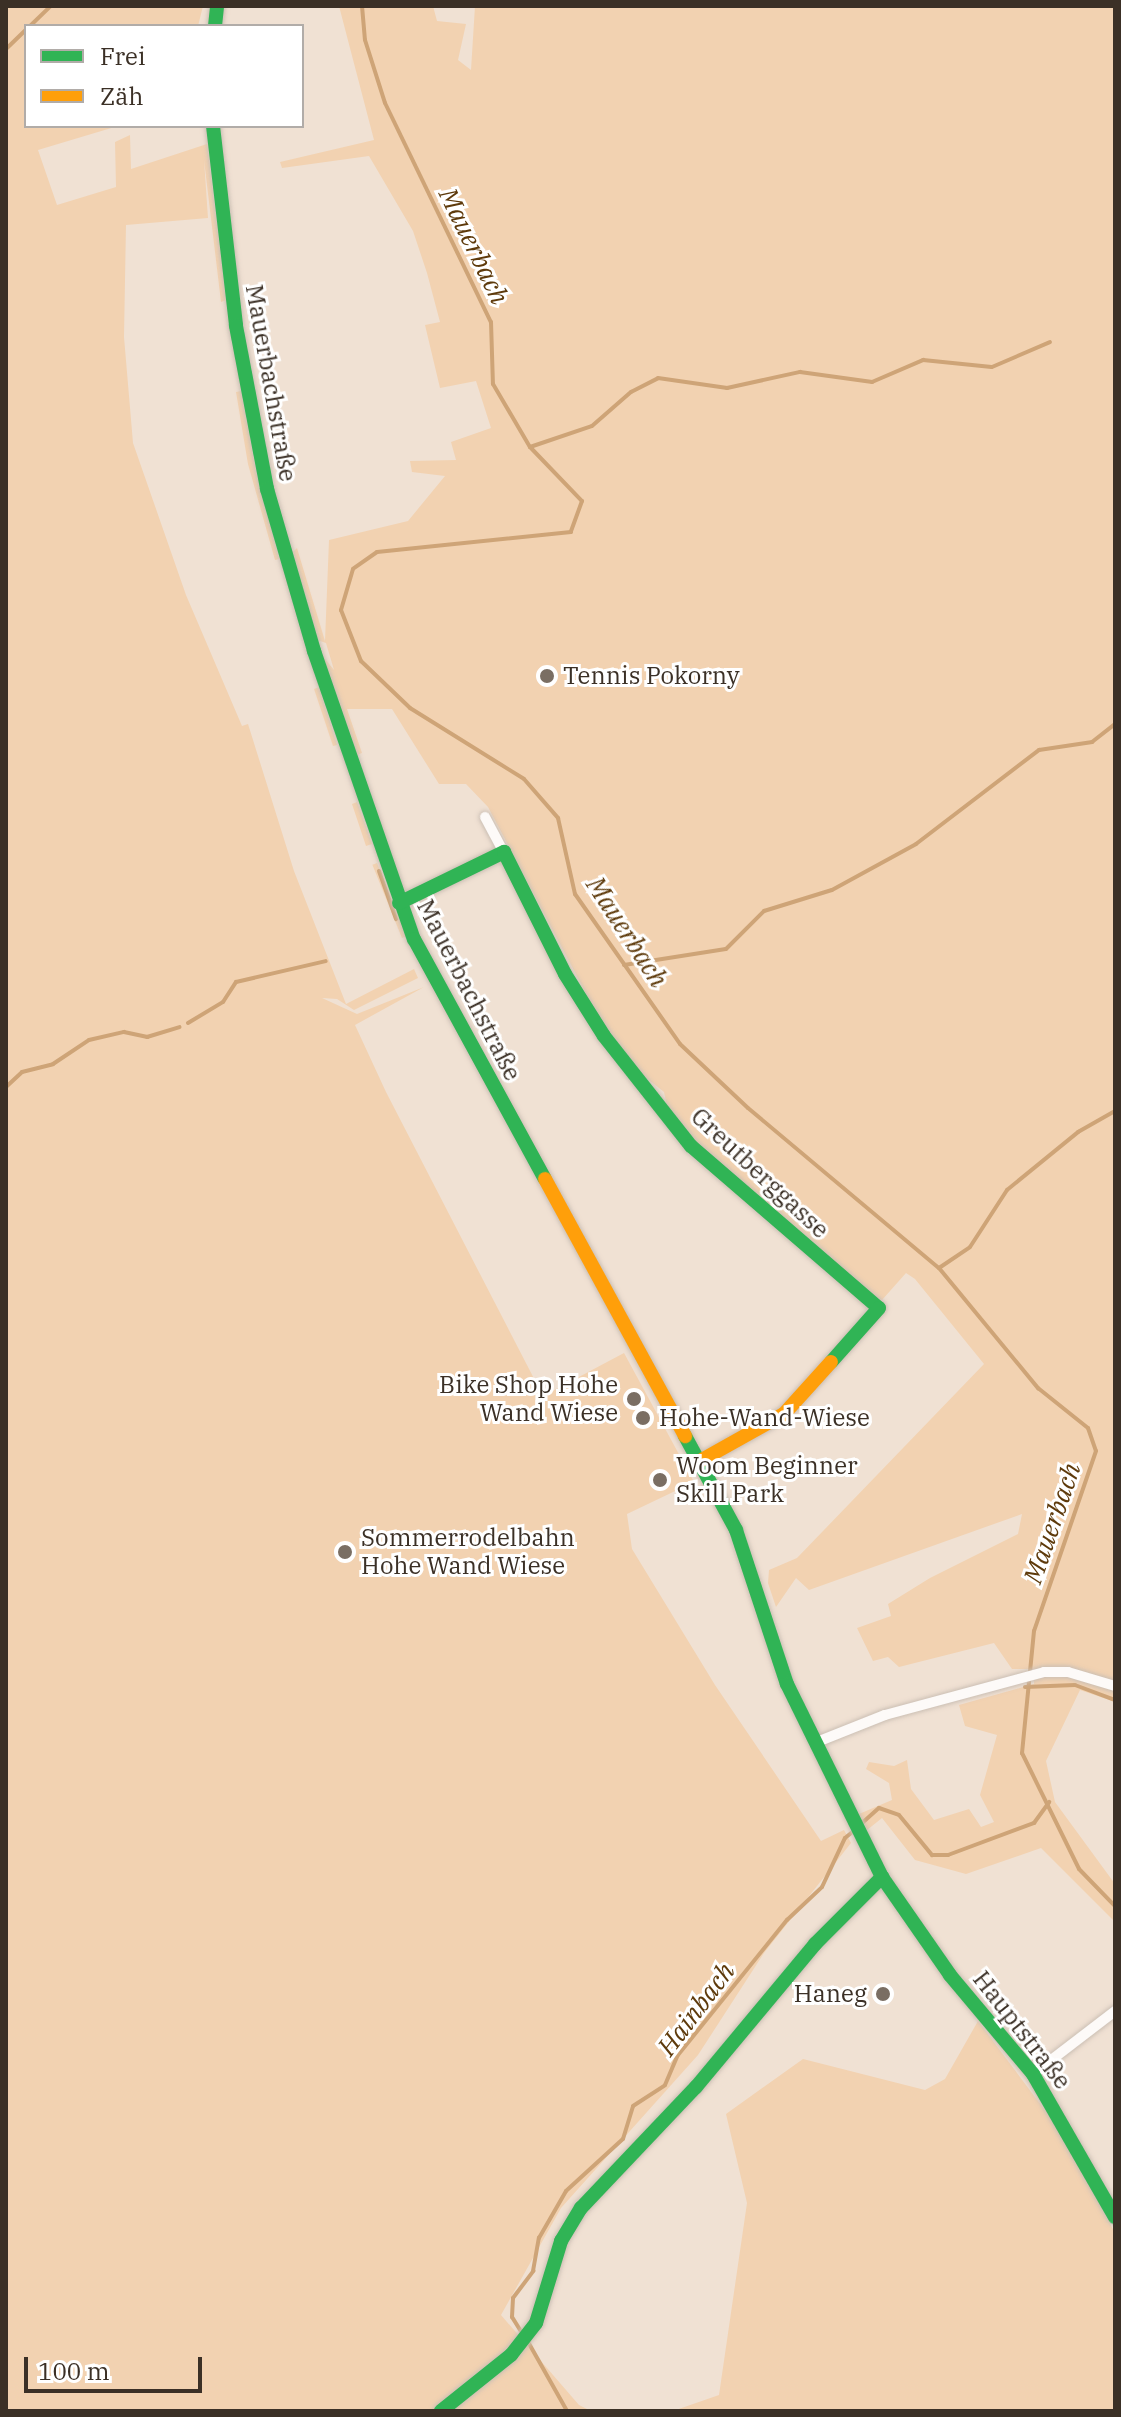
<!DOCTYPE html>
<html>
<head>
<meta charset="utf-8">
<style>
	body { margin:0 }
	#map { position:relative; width:1121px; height:2417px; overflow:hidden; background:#f0e1d3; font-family:"IBM Plex Serif",serif }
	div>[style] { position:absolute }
	.green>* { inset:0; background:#f2d2b1; transform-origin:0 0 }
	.stream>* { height:4px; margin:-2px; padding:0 2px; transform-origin:2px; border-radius:2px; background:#cea477 }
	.roads { filter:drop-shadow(0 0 2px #cbbfb4) drop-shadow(0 0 2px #cbbfb4) }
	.street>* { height:10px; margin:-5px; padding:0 5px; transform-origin:5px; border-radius:5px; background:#fdfaf8 }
	.fast>* { height:14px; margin:-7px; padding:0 7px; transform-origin:7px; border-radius:7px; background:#30b455 }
	.slow>* { height:14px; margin:-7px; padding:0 7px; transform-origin:7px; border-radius:7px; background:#ff9f0a }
	.dots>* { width:22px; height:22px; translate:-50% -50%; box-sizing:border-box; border:4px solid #fff; border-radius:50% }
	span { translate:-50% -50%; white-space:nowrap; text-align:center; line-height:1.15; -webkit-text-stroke:6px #fff; paint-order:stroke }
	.street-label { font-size:24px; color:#3b3026 }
	.poi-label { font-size:24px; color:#3b3026 }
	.left { translate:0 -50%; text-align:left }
	.right { translate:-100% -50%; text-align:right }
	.water-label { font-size:26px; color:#5e3a0b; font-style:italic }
	.frame { position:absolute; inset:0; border:8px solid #3b3026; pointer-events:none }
	.legend { position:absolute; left:24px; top:24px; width:280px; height:104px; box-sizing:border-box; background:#fff; border:2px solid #b1aca8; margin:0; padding:10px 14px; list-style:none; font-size:24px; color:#3b3026 }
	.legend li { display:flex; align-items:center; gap:16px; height:40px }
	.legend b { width:40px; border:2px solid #b1aca8 }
	.scale { position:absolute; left:24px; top:2357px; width:178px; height:36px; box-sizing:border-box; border:4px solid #3b3026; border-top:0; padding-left:10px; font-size:24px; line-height:28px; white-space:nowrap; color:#3b3026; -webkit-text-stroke:6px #fff; paint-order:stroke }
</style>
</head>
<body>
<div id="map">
	<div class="green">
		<div style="clip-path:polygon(6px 6px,203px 6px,198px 26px,26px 26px,26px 126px,118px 126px,38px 150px,57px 205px,116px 187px,115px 142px,130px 135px,131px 169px,207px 144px,226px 300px,221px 302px,204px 160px,208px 218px,126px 225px,124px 337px,133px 443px,186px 595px,242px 726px,248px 724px,294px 871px,346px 1004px,414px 969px,418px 978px,354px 1010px,337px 999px,322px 998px,357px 1014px,424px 987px,355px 1025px,386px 1092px,543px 1396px,624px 1353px,694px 1482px,627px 1514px,632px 1549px,715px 1685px,821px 1841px,844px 1830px,851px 1843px,764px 1953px,698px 2055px,561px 2208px,501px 2315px,579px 2405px,591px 2411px,6px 2411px)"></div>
		<div style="clip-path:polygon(339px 6px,433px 6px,437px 21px,466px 24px,458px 60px,471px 70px,475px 6px,1115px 6px,1115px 1702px,1080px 1690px,1046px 1761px,1055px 1802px,1115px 1884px,1115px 1922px,1041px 1848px,966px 1874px,915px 1860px,882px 1818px,867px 1830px,859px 1814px,892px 1800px,889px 1783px,866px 1769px,869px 1762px,894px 1766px,907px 1760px,911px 1789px,934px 1820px,969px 1809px,981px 1827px,994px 1822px,980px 1795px,997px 1735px,965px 1726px,959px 1705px,1034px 1684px,1034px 1669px,1012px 1669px,994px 1643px,899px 1667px,888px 1657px,873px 1661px,857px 1628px,891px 1616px,888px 1604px,930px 1578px,1018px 1534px,1022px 1514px,809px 1590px,796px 1578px,776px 1607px,768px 1583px,769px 1570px,797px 1558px,984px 1364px,915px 1279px,906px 1273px,882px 1300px,871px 1295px,695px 1145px,668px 1111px,664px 1092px,644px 1076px,600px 1020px,488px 807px,466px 784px,439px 784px,392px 709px,347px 709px,362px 753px,357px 755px,321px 654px,334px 670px,326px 643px,317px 640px,293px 552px,297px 548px,325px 641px,329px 540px,408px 521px,445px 476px,412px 472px,410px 461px,456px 460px,451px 442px,491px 428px,476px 381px,440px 388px,425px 325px,440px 322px,427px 273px,413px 231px,369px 156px,282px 168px,280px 162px,374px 140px)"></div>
		<div style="clip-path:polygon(241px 391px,256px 472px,279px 559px,275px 560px,248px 464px,236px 392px)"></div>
		<div style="clip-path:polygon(319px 687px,337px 745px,333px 746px,314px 689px)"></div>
		<div style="clip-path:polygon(357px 802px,372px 844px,366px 846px,352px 804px)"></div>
		<div style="left:377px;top:863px;width:79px;height:5px;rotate:68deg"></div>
		<div style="clip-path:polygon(978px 2021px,1059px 2129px,1115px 2233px,1115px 2411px,673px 2411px,719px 2395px,747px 2203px,726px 2114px,803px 2059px,925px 2090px,945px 2079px)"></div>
	</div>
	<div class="stream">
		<div style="left:157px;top:6px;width:20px"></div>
		<div style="left:362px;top:6px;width:34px;rotate:85deg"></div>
		<div style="left:365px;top:40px;width:66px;rotate:72.4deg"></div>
		<div style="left:385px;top:103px;width:243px;rotate:64.2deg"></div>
		<div style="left:491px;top:322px;width:62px;rotate:88.2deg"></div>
		<div style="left:493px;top:384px;width:73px;rotate:59.6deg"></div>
		<div style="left:530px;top:447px;width:75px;rotate:46.1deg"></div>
		<div style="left:582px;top:501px;width:33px;rotate:110deg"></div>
		<div style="left:571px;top:532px;width:195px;rotate:174.1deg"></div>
		<div style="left:377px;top:552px;width:29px;rotate:145deg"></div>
		<div style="left:353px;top:569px;width:43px;rotate:106.3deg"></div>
		<div style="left:341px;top:610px;width:55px;rotate:68.6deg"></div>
		<div style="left:361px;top:661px;width:68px;rotate:43.8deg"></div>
		<div style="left:410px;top:708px;width:134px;rotate:31.9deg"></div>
		<div style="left:524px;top:779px;width:52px;rotate:48.9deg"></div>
		<div style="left:558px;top:818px;width:78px;rotate:77.4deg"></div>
		<div style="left:575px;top:894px;width:183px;rotate:55deg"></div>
		<div style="left:680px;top:1044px;width:93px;rotate:43.3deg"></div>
		<div style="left:748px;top:1108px;width:249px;rotate:40deg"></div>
		<div style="left:939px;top:1268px;width:156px;rotate:50.5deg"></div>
		<div style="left:1038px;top:1388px;width:64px;rotate:38.7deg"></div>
		<div style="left:1088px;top:1428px;width:24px;rotate:71deg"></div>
		<div style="left:1096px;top:1451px;width:190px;rotate:109deg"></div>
		<div style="left:1034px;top:1631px;width:123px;rotate:95.6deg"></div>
		<div style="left:1022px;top:1753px;width:129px;rotate:63.8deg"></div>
		<div style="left:1079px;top:1869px;width:52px;rotate:45.8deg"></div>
		<div style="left:30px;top:26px;width:29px;rotate:-44deg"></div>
		<div style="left:6px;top:49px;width:28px;rotate:-44deg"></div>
		<div style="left:530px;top:447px;width:65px;rotate:-18.7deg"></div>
		<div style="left:592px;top:426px;width:52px;rotate:-41.1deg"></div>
		<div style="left:631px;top:392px;width:30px;rotate:-27deg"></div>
		<div style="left:658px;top:378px;width:70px;rotate:8.2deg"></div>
		<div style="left:727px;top:388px;width:75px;rotate:-12.4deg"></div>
		<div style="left:800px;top:372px;width:73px;rotate:7.9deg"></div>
		<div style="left:872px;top:382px;width:56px;rotate:-23.3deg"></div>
		<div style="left:923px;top:360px;width:69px;rotate:5.8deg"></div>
		<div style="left:992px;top:367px;width:63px;rotate:-23.3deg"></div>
		<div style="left:379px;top:871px;width:51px;rotate:70.5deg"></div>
		<div style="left:624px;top:965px;width:103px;rotate:-8.9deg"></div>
		<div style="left:726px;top:949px;width:54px;rotate:-45deg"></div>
		<div style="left:764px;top:911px;width:71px;rotate:-17.2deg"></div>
		<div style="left:832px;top:890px;width:96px;rotate:-28.7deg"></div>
		<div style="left:916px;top:844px;width:155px;rotate:-37.4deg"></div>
		<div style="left:1039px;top:750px;width:54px;rotate:-8.6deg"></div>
		<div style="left:1092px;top:742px;width:29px;rotate:-38deg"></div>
		<div style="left:188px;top:1023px;width:41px;rotate:-31deg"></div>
		<div style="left:223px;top:1002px;width:24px;rotate:-57deg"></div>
		<div style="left:236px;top:982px;width:92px;rotate:-13.1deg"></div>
		<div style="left:6px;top:1087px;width:22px;rotate:-43deg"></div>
		<div style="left:22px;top:1072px;width:32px;rotate:-14deg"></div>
		<div style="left:53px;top:1064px;width:43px;rotate:-33.7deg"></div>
		<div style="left:89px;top:1040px;width:36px;rotate:-13deg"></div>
		<div style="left:124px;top:1032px;width:24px;rotate:12deg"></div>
		<div style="left:147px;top:1037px;width:34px;rotate:-17deg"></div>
		<div style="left:939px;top:1268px;width:37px;rotate:-34deg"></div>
		<div style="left:970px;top:1247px;width:68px;rotate:-57deg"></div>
		<div style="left:1007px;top:1190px;width:92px;rotate:-39.2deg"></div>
		<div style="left:1078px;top:1132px;width:43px;rotate:-29.6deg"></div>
		<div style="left:1025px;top:1687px;width:50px;rotate:-2.3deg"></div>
		<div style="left:1075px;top:1685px;width:43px;rotate:20.6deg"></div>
		<div style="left:861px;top:1824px;width:24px;rotate:-42deg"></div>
		<div style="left:879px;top:1808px;width:21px;rotate:19deg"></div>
		<div style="left:899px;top:1815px;width:52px;rotate:50.5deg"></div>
		<div style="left:932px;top:1855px;width:16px"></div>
		<div style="left:948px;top:1855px;width:92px;rotate:-20.4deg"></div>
		<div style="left:1034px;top:1823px;width:26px;rotate:-54deg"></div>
		<div style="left:522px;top:2333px;width:19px;rotate:-122deg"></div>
		<div style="left:512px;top:2317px;width:19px;rotate:-87deg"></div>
		<div style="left:513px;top:2298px;width:34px;rotate:-53deg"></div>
		<div style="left:533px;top:2271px;width:34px;rotate:-80deg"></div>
		<div style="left:539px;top:2238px;width:54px;rotate:-60.1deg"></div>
		<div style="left:566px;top:2191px;width:77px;rotate:-42.4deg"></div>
		<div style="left:623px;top:2139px;width:34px;rotate:-73deg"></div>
		<div style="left:633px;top:2106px;width:38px;rotate:-33deg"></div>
		<div style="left:665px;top:2085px;width:33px;rotate:-67deg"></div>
		<div style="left:678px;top:2055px;width:174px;rotate:-51.1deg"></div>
		<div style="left:787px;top:1920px;width:48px;rotate:-43.3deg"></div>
		<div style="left:822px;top:1887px;width:54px;rotate:-64.9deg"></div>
		<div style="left:845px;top:1838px;width:13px;rotate:-39deg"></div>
		<div style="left:527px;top:2340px;width:81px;rotate:60.6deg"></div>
	</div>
	<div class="roads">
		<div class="street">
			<div style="left:485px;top:817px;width:40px;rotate:62deg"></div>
			<div style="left:817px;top:1742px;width:73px;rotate:-21.7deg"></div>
			<div style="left:885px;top:1715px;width:165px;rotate:-15.1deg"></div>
			<div style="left:1044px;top:1672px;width:24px"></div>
			<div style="left:1068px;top:1672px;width:49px;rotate:16.6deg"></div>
			<div style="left:1033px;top:2074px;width:103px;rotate:-37.5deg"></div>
		</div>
		<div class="fast">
			<div style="left:215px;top:26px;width:20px;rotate:-84deg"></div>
			<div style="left:213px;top:126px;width:201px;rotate:83.4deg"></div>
			<div style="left:236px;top:326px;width:166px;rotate:79.2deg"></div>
			<div style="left:267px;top:489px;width:169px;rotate:73.8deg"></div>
			<div style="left:314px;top:651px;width:305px;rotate:70.9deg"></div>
			<div style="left:414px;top:939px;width:273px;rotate:61.4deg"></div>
			<div style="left:399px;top:903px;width:117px;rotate:-25.9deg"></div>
			<div style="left:504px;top:852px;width:136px;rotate:63.4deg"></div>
			<div style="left:565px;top:974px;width:73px;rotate:57.8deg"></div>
			<div style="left:604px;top:1036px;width:140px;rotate:51.7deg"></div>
			<div style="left:691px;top:1146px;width:248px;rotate:40.8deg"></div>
			<div style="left:879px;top:1308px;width:72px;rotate:131.6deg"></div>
			<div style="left:685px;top:1436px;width:107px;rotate:61.5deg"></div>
			<div style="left:736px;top:1530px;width:162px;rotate:71.7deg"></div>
			<div style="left:787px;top:1684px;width:215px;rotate:63.8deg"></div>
			<div style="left:882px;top:1877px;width:119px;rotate:55.2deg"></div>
			<div style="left:950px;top:1975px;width:129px;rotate:50deg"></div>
			<div style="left:1033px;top:2074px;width:165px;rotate:60.2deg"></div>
			<div style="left:441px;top:2411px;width:90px;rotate:-38.7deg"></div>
			<div style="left:511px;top:2355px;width:41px;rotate:-52deg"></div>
			<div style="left:536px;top:2323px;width:86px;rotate:-73deg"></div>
			<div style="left:561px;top:2241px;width:39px;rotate:-59deg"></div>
			<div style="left:581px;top:2208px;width:167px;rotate:-46.5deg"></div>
			<div style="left:696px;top:2087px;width:186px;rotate:-50.2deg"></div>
			<div style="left:815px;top:1944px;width:95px;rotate:-45deg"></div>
		</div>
		<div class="slow">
			<div style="left:545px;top:1179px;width:293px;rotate:61.4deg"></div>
			<div style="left:698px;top:1462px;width:98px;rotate:-29.2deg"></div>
			<div style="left:784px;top:1414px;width:70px;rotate:-47.9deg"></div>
		</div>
	</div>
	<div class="dots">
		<div style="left:547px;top:676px;background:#7a6e63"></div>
		<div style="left:634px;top:1399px;background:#7a6e63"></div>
		<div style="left:643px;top:1418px;background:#7a6e63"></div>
		<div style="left:660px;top:1480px;background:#7a6e63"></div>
		<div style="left:345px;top:1552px;background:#7a6e63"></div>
		<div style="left:883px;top:1994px;background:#7a6e63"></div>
	</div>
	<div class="street-label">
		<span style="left:271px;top:383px;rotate:80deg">Mauerbachstraße</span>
		<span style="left:469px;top:990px;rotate:63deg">Mauerbachstraße</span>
		<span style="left:760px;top:1173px;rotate:43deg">Greutberggasse</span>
		<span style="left:1022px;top:2030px;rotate:52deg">Hauptstraße</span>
	</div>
	<div class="poi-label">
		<span class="left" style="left:563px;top:676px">Tennis Pokorny</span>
		<span class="right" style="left:618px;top:1399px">Bike Shop Hohe<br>Wand Wiese</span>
		<span class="left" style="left:659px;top:1418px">Hohe-Wand-Wiese</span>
		<span class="left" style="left:676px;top:1480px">Woom Beginner<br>Skill Park</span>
		<span class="left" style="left:361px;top:1552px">Sommerrodelbahn<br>Hohe Wand Wiese</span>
		<span class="right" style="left:867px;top:1994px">Haneg</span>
	</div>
	<div class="water-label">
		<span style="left:474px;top:246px;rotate:64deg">Mauerbach</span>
		<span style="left:627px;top:932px;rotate:57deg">Mauerbach</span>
		<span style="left:1052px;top:1523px;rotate:-71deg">Mauerbach</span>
		<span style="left:696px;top:2009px;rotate:-53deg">Hainbach</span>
	</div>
	<div class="frame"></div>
	<ul class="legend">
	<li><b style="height:10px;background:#30b455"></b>Frei</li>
	<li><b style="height:10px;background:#ff9f0a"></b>Zäh</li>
	</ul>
	<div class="scale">100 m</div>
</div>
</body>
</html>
